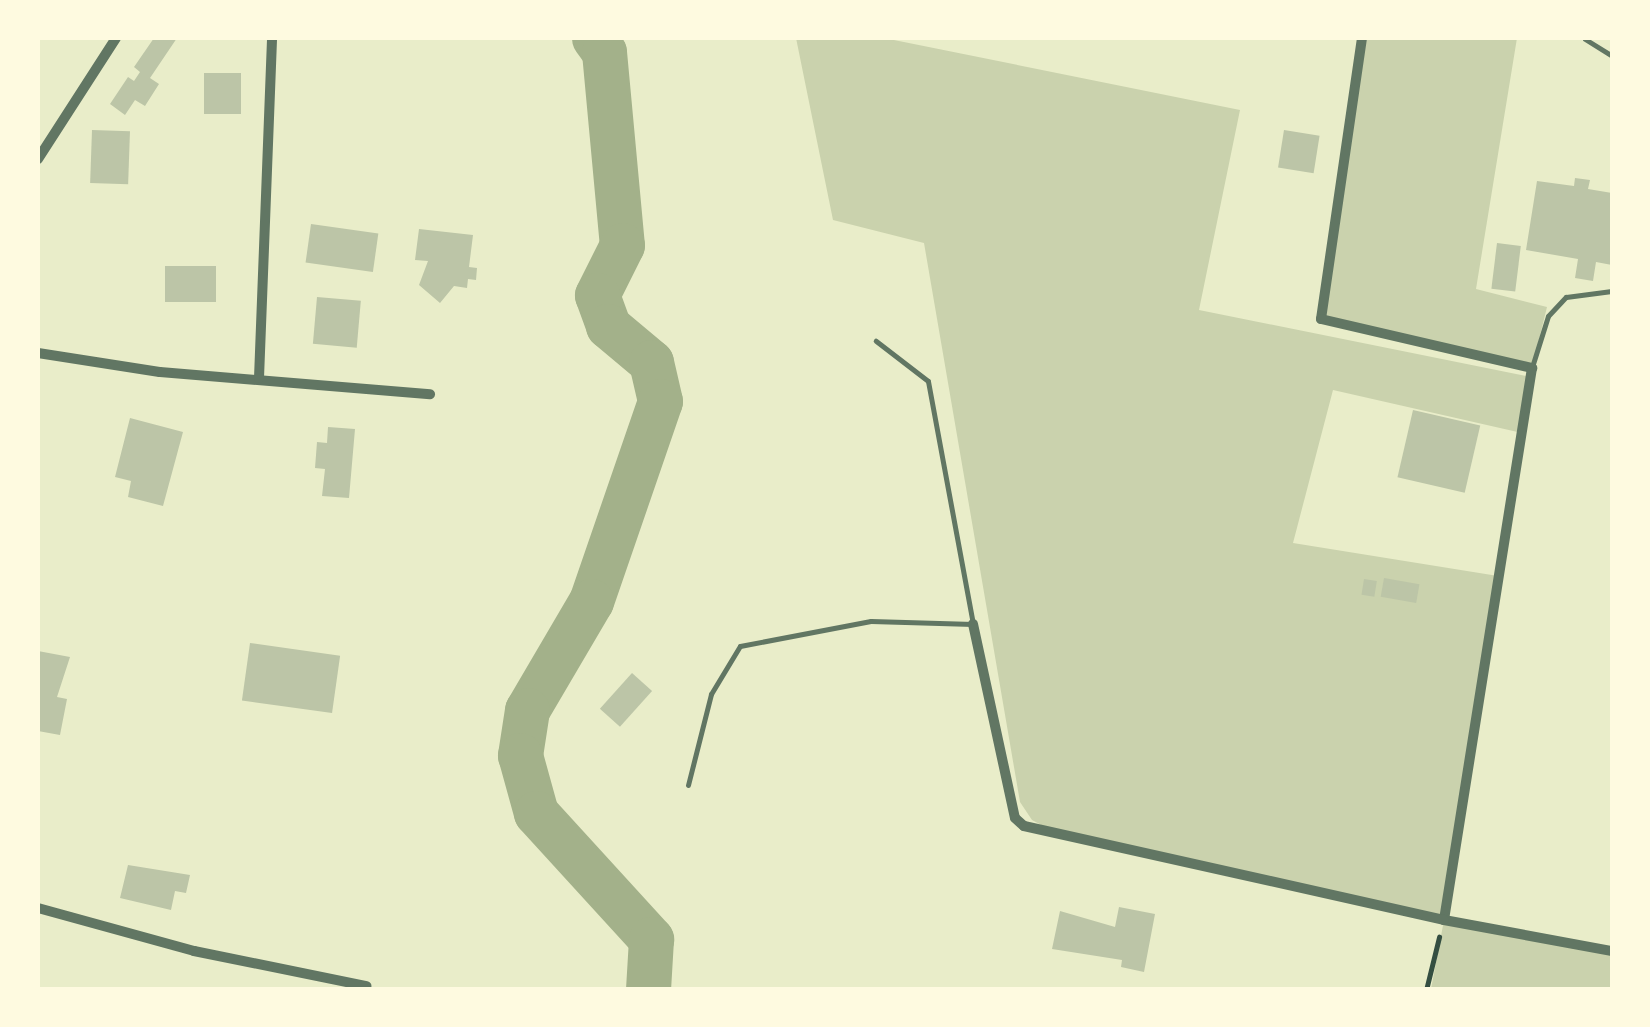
<!DOCTYPE html>
<html>
<head>
<meta charset="utf-8">
<style>
	body { margin:0 }
	#map { position:relative; width:1650px; height:1027px; overflow:hidden; background:#e9edc9; font-family:Helvetica,sans-serif }
	div>[style] { position:absolute }
	.green>* { inset:0; background:#cad2ad }
	.river>* { height:45px; margin:-22.5px; padding:0 22.5px; transform-origin:22.5px; border-radius:22.5px; background:#a3b18a }
	.building>* { inset:0; background:#bcc5a7; transform-origin:0 0 }
	.path>* { height:5px; margin:-2.5px; padding:0 2.5px; transform-origin:2.5px; border-radius:2.5px; background:#344e41 }
	.service>* { height:5px; margin:-2.5px; padding:0 2.5px; transform-origin:2.5px; border-radius:2.5px; background:#617663 }
	.minor>* { height:10px; margin:-5px; padding:0 5px; transform-origin:5px; border-radius:5px; background:#617663 }
	span { translate:-50% -50%; white-space:nowrap; text-align:center; line-height:1.15; -webkit-text-stroke:9px #fefae0; paint-order:stroke }
	.frame { position:absolute; inset:0; border:40px solid #fefae0; pointer-events:none }
</style>
</head>
<body>
<div id="map">
	<div class="green">
		<div style="clip-path:polygon(796px 38px,884px 38px,1240px 110px,1199px 310px,1531px 377px,1522px 433px,1333px 390px,1293px 543px,1498px 576px,1444px 919px,1612px 952px,1612px 989px,1431px 989px,1444px 920px,1067px 839px,1032px 820px,1020px 802px,924px 243px,833px 220px)"></div>
		<div style="clip-path:polygon(1362px 38px,1517px 38px,1476px 289px,1547px 307px,1532px 368px,1321px 319px)"></div>
	</div>
	<div class="river">
		<div style="left:594px;top:38px;width:17px;rotate:54deg"></div>
		<div style="left:604px;top:52px;width:194px;rotate:84.7deg"></div>
		<div style="left:622px;top:245px;width:56px;rotate:116.6deg"></div>
		<div style="left:597px;top:295px;width:33px;rotate:70deg"></div>
		<div style="left:608px;top:326px;width:56px;rotate:39.9deg"></div>
		<div style="left:651px;top:362px;width:40px;rotate:77deg"></div>
		<div style="left:660px;top:401px;width:212px;rotate:109deg"></div>
		<div style="left:591px;top:601px;width:126px;rotate:120.4deg"></div>
		<div style="left:527px;top:710px;width:46px;rotate:98.8deg"></div>
		<div style="left:520px;top:755px;width:60px;rotate:74.6deg"></div>
		<div style="left:536px;top:813px;width:171px;rotate:47.6deg"></div>
		<div style="left:651px;top:939px;width:51px;rotate:93.4deg"></div>
	</div>
	<div class="building">
		<div style="clip-path:polygon(154px 38px,177px 38px,150px 78px,159px 84px,145px 106px,135px 100px,125px 115px,110px 104px,128px 77px,134px 81px,140px 72px,134px 67px)"></div>
		<div style="left:204px;top:73px;width:37px;height:41px"></div>
		<div style="left:92px;top:130px;width:38px;height:53px;rotate:2deg"></div>
		<div style="left:1284px;top:130px;width:36px;height:38px;rotate:9deg"></div>
		<div style="clip-path:polygon(1575px 178px,1590px 180px,1588px 189px,1612px 193px,1612px 265px,1596px 262px,1593px 281px,1575px 278px,1578px 259px,1526px 250px,1537px 181px,1574px 186px)"></div>
		<div style="left:311px;top:224px;width:68px;height:39px;rotate:8deg"></div>
		<div style="clip-path:polygon(419px 229px,473px 235px,469px 267px,477px 268px,476px 280px,468px 279px,467px 288px,454px 286px,440px 303px,419px 285px,428px 261px,415px 260px)"></div>
		<div style="left:1497px;top:243px;width:24px;height:46px;rotate:7deg"></div>
		<div style="left:165px;top:266px;width:51px;height:36px"></div>
		<div style="left:317px;top:297px;width:44px;height:47px;rotate:5deg"></div>
		<div style="left:1413px;top:410px;width:69px;height:69px;rotate:13deg"></div>
		<div style="clip-path:polygon(130px 418px,183px 432px,163px 506px,128px 497px,131px 481px,115px 477px)"></div>
		<div style="clip-path:polygon(328px 427px,355px 429px,349px 498px,322px 496px,325px 469px,315px 468px,317px 442px,327px 443px)"></div>
		<div style="left:1384px;top:578px;width:36px;height:19px;rotate:10deg"></div>
		<div style="left:1364px;top:579px;width:13px;height:16px;rotate:9deg"></div>
		<div style="left:250px;top:643px;width:91px;height:58px;rotate:8deg"></div>
		<div style="clip-path:polygon(38px 651px,70px 657px,57px 697px,67px 699px,60px 735px,38px 731px)"></div>
		<div style="left:632px;top:673px;width:27px;height:48px;rotate:42deg"></div>
		<div style="clip-path:polygon(128px 865px,190px 875px,186px 893px,175px 891px,171px 910px,120px 898px)"></div>
		<div style="clip-path:polygon(1119px 907px,1155px 914px,1144px 972px,1121px 967px,1122px 960px,1052px 949px,1060px 911px,1115px 927px)"></div>
	</div>
	<div class="path">
		<div style="left:1426px;top:990px;width:55px;rotate:-76.2deg"></div>
	</div>
	<div class="service">
		<div style="left:1585px;top:39px;width:32px;rotate:32deg"></div>
		<div style="left:1532px;top:367px;width:53px;rotate:-72.6deg"></div>
		<div style="left:1548px;top:316px;width:26px;rotate:-47deg"></div>
		<div style="left:1566px;top:297px;width:46px;rotate:-7.4deg"></div>
		<div style="left:688px;top:785px;width:94px;rotate:-75.8deg"></div>
		<div style="left:711px;top:694px;width:56px;rotate:-58.9deg"></div>
		<div style="left:740px;top:646px;width:133px;rotate:-10.8deg"></div>
		<div style="left:871px;top:621px;width:102px;rotate:1.7deg"></div>
		<div style="left:973px;top:624px;width:247px;rotate:-100.5deg"></div>
		<div style="left:928px;top:381px;width:66px;rotate:-142.4deg"></div>
	</div>
	<div class="minor">
		<div style="left:1362px;top:38px;width:284px;rotate:98.3deg"></div>
		<div style="left:1321px;top:319px;width:217px;rotate:13.1deg"></div>
		<div style="left:1532px;top:368px;width:559px;rotate:99.06deg"></div>
		<div style="left:1444px;top:920px;width:171px;rotate:10.5deg"></div>
		<div style="left:38px;top:159px;width:144px;rotate:-57.2deg"></div>
		<div style="left:38px;top:353px;width:123px;rotate:8.9deg"></div>
		<div style="left:160px;top:372px;width:271px;rotate:4.7deg"></div>
		<div style="left:259px;top:378px;width:340px;rotate:-87.8deg"></div>
		<div style="left:973px;top:624px;width:198px;rotate:77.8deg"></div>
		<div style="left:1015px;top:818px;width:12px;rotate:42deg"></div>
		<div style="left:1024px;top:826px;width:430px;rotate:12.6deg"></div>
		<div style="left:38px;top:908px;width:162px;rotate:15.4deg"></div>
		<div style="left:194px;top:951px;width:176px;rotate:11.5deg"></div>
	</div>
	<div class="frame"></div>
</div>
</body>
</html>
